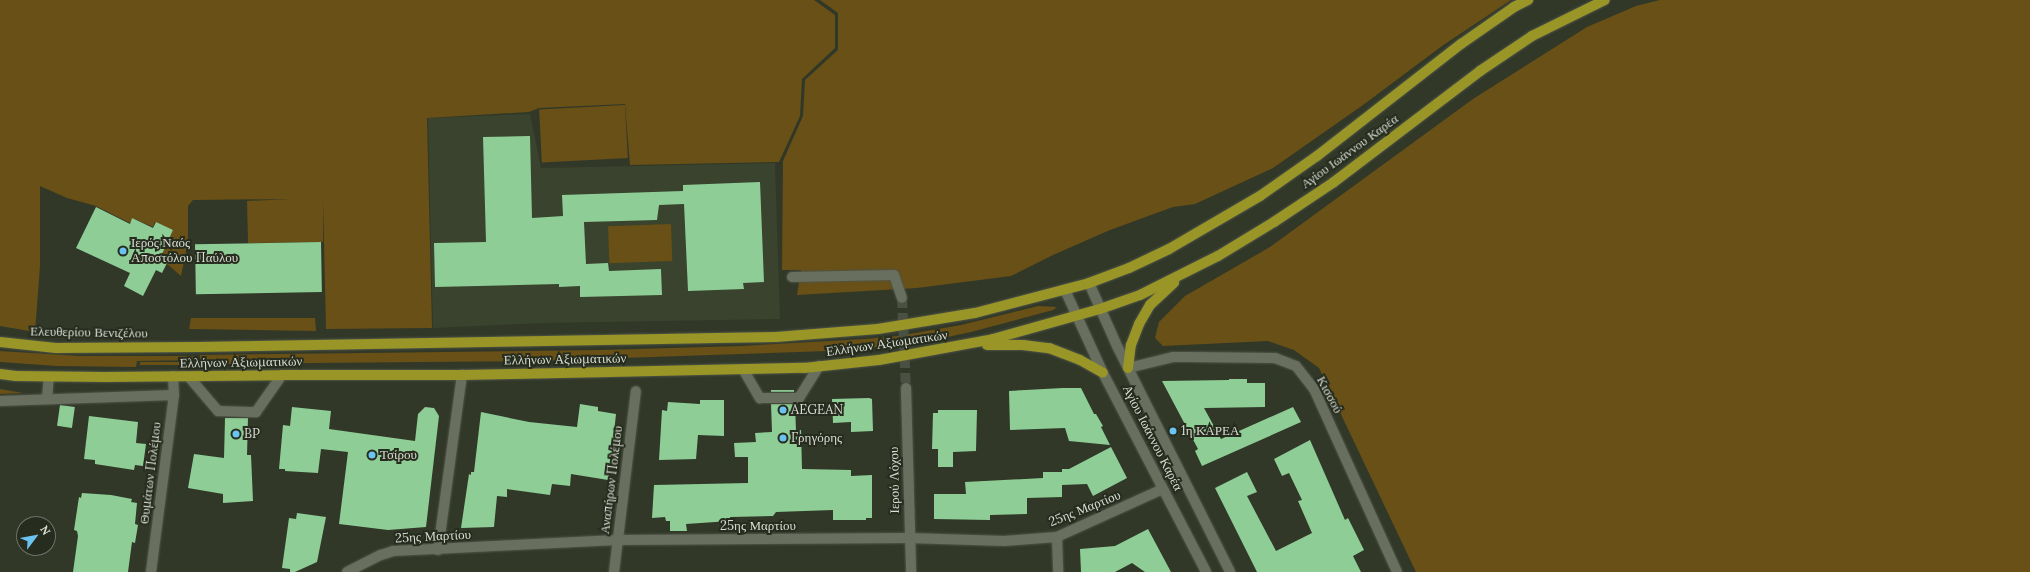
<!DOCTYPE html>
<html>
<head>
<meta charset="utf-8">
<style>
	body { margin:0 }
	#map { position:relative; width:2030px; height:572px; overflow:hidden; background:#313828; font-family:Lora,serif }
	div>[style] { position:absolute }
	.built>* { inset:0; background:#3a432d }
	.green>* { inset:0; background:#695016; transform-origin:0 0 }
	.building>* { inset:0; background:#8ece96; transform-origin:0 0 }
	.minor-tunnel>* { height:10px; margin-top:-5px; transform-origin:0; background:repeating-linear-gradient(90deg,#4a5142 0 10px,transparent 0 15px) }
	.roads { filter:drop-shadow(0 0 1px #4f5447) drop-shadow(0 0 1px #4f5447) }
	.minor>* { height:10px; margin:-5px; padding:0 5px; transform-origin:5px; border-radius:5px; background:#686f5e }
	.major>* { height:10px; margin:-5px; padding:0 5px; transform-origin:5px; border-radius:5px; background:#999526 }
	.dots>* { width:11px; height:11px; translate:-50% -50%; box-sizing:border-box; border:2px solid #272d1e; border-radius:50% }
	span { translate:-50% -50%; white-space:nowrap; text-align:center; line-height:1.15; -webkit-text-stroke:4px #272d1e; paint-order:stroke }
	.street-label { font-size:13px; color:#d9ddd4 }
	.poi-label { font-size:13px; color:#d9ddd4 }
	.left { translate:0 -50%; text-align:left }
	.north { position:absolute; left:16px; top:516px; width:40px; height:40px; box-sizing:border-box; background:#272d1e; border:1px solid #6e7367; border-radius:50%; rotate:58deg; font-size:11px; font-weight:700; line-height:16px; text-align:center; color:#d9ddd4 }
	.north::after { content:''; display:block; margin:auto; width:14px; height:18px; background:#6ac3f1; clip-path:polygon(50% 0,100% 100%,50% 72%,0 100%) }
</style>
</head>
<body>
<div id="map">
	<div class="built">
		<div style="clip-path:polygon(530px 114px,541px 168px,775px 163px,780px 319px,543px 323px,433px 328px,428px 118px)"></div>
	</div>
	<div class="green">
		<div style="clip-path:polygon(0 0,814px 0,835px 15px,835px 48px,802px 79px,800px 116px,779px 162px,630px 165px,625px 104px,539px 108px,529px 112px,427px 118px,432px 328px,326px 329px,323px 199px,323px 242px,248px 243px,247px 201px,292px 199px,193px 200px,188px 206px,188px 242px,181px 276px,167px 264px,170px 257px,162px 253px,173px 230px,155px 222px,153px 227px,132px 218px,130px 223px,96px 206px,67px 198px,40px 186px,40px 266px,35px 332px,0 326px)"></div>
		<div style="clip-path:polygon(820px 0,1511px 0,1442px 46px,1363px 105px,1273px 168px,1195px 204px,1173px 207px,1110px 230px,1053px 255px,1011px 276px,917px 288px,797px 295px,801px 270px,782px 270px,783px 161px,803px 116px,805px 80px,838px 50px,838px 13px)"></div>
		<div style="clip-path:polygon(1660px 0,2030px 0,2030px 572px,1416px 572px,1319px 368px,1294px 350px,1268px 341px,1163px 346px,1155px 338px,1159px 322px,1185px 296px,1270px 247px,1473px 99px,1587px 27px,1636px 6px)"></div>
		<div style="left:625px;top:105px;width:53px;height:86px;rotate:87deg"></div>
		<div style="left:671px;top:224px;width:37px;height:63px;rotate:88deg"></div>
		<div style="clip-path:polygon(1038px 306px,1057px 307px,1053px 310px,971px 332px,924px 342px,857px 350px,532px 361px,200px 364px,200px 355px,602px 350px,741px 346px,865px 339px,898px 336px,961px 325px)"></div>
		<div style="clip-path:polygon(191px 318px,315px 318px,316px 331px,189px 329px)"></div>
		<div style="clip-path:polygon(0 351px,80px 356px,195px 356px,195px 360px,137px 361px,136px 367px,57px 366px,0 362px)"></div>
		<div style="left:195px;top:362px;width:3px;height:55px;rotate:90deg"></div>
		<div style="clip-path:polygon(0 389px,23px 393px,0 394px)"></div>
	</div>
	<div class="building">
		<div style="clip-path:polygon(530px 136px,532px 218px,563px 216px,562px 195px,683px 191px,683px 185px,760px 182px,764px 282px,743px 283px,744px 289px,688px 291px,684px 204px,659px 205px,657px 220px,584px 222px,586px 264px,608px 263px,609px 271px,661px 269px,662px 295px,580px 297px,580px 286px,559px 287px,559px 284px,435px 287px,434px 243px,486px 242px,483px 137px)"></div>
		<div style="clip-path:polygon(96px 207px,130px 224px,132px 218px,153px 228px,156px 222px,173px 230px,162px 254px,170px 257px,162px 273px,156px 270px,143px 296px,124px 286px,130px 273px,76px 248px)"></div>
		<div style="left:321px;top:242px;width:50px;height:126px;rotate:89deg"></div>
		<div style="clip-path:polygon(1229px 379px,1247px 379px,1247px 383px,1265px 383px,1265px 407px,1204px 408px,1221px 439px,1293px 407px,1301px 422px,1202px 466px,1195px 451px,1198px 449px,1162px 381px,1229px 380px)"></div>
		<div style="clip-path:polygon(1063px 388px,1081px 388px,1094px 414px,1096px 414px,1103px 426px,1101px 427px,1110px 445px,1069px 441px,1065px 428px,1010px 430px,1009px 391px)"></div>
		<div style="left:771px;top:390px;width:23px;height:2px"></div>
		<div style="clip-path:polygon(869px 398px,872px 399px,873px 431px,851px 432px,851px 422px,833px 423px,832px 399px)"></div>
		<div style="clip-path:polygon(700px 400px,724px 400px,724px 436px,698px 435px,696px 459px,659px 460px,662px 410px,667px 411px,668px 402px,700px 404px)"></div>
		<div style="clip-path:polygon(580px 404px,598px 407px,598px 411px,616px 414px,614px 433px,619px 434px,616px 457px,611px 456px,608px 480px,571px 474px,570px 486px,552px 484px,550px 495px,507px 489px,507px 497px,497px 496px,494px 527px,461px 528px,469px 474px,471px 475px,471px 472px,474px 472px,481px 412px,529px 422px,577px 427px)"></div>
		<div style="clip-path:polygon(771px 404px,795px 404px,796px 431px,801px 430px,802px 469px,851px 470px,851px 476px,872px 475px,872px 518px,866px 518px,866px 520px,833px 520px,833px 510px,776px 512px,773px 516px,730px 517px,730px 521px,686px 524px,687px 531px,670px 531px,670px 521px,666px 521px,665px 517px,652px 518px,654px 485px,748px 483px,748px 457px,735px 457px,734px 443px,756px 442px,755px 433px,772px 432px)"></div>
		<div style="left:60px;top:405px;width:15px;height:21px;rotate:8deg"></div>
		<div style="clip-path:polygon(292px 407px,331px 411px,329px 429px,415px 441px,418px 414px,425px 407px,434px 408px,439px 416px,426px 527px,388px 530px,339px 524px,348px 452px,321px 449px,318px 473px,285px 471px,285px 469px,279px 469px,283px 425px,290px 426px)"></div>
		<div style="clip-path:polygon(938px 410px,977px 410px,976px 451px,953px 452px,953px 467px,938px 467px,938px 449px,932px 449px,933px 413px,938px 413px)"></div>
		<div style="clip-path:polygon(89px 416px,138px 422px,136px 443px,146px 444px,143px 466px,135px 465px,134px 470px,95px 464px,95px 460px,84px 459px)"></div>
		<div style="clip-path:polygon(225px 418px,248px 418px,247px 455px,251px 455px,253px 501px,223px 503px,223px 494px,188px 488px,194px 454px,224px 458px)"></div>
		<div style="clip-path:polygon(1310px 440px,1345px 520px,1348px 518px,1364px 550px,1353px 556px,1361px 572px,1257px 572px,1215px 488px,1247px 472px,1257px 492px,1247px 496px,1276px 551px,1312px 533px,1298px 501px,1302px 500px,1289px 473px,1282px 476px,1274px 459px)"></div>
		<div style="clip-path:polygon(1111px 447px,1127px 478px,1093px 496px,1087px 484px,1062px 485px,1062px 497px,1027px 498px,1027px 514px,990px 515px,990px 520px,934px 519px,934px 494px,966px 494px,965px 482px,1043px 478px,1043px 472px,1062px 472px,1062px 469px,1069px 469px)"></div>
		<div style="clip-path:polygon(82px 493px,111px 495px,132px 499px,131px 502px,137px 503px,135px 524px,138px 525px,135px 543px,132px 542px,128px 572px,73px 572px,78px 536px,77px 531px,74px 530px,79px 497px,81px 498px)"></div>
		<div style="clip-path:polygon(297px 513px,326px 517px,317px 562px,295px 572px,290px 572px,290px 569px,282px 568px,289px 518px,296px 519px)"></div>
		<div style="clip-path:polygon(1148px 529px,1171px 572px,1145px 572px,1132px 563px,1115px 572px,1081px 572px,1080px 549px,1115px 546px)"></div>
	</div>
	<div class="minor-tunnel">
		<div style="left:902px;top:298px;width:90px;rotate:87.5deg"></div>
	</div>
	<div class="roads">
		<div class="minor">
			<div style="left:792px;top:277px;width:102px;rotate:-1.1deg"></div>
			<div style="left:894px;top:275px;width:24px;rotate:71deg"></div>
			<div style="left:1089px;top:283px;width:71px;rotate:66deg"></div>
			<div style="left:1118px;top:348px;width:250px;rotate:63.4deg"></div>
			<div style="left:1065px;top:290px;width:91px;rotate:65.4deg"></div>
			<div style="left:1103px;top:373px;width:224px;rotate:62.6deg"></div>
			<div style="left:1128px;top:368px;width:46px;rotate:-13.7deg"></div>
			<div style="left:1173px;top:357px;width:16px"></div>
			<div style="left:1189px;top:357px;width:86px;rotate:0.7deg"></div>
			<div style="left:1275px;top:358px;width:22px;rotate:21deg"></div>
			<div style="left:1296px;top:366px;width:29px;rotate:52deg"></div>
			<div style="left:1314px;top:389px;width:201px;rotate:65.6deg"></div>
			<div style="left:743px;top:369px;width:34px;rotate:60deg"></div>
			<div style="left:760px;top:398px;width:39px"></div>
			<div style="left:799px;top:398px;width:38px;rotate:-58deg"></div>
			<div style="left:189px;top:377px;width:45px;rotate:49.5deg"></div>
			<div style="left:218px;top:411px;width:38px;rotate:2deg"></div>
			<div style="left:256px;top:412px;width:45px;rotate:-54.9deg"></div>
			<div style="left:906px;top:388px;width:184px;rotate:88.4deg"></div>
			<div style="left:47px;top:398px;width:21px;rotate:-85deg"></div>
			<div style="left:0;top:401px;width:174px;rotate:-2deg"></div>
			<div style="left:1057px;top:537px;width:35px;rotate:88deg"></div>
			<div style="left:438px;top:550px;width:177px;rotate:-82.2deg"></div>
			<div style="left:151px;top:572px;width:178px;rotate:-82.6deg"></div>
			<div style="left:174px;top:395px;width:19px;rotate:-93deg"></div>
			<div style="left:347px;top:572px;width:38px;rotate:-27deg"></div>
			<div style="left:381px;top:555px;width:13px;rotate:-18deg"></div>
			<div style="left:393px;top:551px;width:224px;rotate:-2.8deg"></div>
			<div style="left:617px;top:540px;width:292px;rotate:-0.4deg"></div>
			<div style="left:909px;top:538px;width:95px;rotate:1.8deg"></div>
			<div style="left:1004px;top:541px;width:53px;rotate:-4.3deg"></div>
			<div style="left:1057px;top:537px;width:116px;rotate:-24.4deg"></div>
			<div style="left:614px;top:572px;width:182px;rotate:-83.1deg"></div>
		</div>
		<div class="major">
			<div style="left:0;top:342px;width:56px;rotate:6.1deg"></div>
			<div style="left:56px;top:348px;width:142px;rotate:-0.4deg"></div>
			<div style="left:198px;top:347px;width:578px;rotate:-0.99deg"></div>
			<div style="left:776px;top:337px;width:102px;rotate:-4.5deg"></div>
			<div style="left:878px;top:329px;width:98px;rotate:-9.4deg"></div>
			<div style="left:975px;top:313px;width:118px;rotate:-14.7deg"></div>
			<div style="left:1089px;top:283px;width:43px;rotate:-20.6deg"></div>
			<div style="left:1129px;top:268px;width:44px;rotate:-25.4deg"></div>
			<div style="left:1169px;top:249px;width:105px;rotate:-30.2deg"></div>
			<div style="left:1260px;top:196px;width:70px;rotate:-35.1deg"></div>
			<div style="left:1317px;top:156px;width:182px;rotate:-37.9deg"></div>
			<div style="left:1461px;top:44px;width:65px;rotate:-34.9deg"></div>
			<div style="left:1514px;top:7px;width:16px;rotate:-27deg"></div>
			<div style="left:987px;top:345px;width:36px"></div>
			<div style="left:1023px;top:345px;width:26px;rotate:7deg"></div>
			<div style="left:1049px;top:348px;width:33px;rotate:21deg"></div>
			<div style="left:1080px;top:360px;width:26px;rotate:29deg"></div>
			<div style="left:1128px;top:368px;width:23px;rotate:-83deg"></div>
			<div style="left:1131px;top:345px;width:22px;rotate:-69deg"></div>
			<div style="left:1139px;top:324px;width:22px;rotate:-60deg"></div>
			<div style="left:1150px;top:305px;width:33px;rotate:-43deg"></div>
			<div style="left:0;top:374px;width:16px;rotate:7deg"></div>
			<div style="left:16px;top:376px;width:89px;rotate:0.6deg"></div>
			<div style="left:105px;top:377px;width:177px;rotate:-0.6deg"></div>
			<div style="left:282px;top:375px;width:180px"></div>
			<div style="left:462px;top:375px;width:342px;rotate:-1.2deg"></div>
			<div style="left:804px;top:368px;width:75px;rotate:-6.1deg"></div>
			<div style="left:879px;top:360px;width:116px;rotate:-10.4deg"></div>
			<div style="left:993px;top:339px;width:111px;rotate:-15.7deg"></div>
			<div style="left:1100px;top:309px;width:42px;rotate:-19.3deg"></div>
			<div style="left:1140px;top:295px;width:87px;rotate:-26.6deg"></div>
			<div style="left:1218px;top:256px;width:66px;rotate:-31.3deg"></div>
			<div style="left:1274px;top:222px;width:72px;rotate:-33.7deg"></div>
			<div style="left:1334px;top:182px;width:183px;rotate:-37.2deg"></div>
			<div style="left:1480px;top:71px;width:63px;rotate:-33.9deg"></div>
			<div style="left:1532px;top:36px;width:81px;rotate:-26.3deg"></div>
		</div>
	</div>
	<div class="dots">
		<div style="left:123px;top:251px;background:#6ac3f1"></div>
		<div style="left:783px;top:410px;background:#6ac3f1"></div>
		<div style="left:1173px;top:431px;background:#6ac3f1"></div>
		<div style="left:236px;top:434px;background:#6ac3f1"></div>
		<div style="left:783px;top:438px;background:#6ac3f1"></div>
		<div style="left:372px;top:455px;background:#6ac3f1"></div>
	</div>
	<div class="street-label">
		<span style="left:1350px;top:152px;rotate:-36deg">Αγίου Ιωάννου Καρέα</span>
		<span style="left:89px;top:333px;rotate:1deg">Ελευθερίου Βενιζέλου</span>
		<span style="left:887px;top:344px;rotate:-8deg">Ελλήνων Αξιωματικών</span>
		<span style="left:565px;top:360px;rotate:-1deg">Ελλήνων Αξιωματικών</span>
		<span style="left:241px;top:363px;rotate:-1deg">Ελλήνων Αξιωματικών</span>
		<span style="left:1329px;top:395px;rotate:62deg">Κισσού</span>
		<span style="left:1152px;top:438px;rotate:63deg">Αγίου Ιωάννου Καρέα</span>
		<span style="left:151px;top:473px;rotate:-83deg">Θυµάτων Πολέµου</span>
		<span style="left:612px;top:480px;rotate:-83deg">Αναπήρων Πολέμου</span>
		<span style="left:895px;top:480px;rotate:-91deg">Ιερού Λόχου</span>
		<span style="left:1085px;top:509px;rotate:-22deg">25ης Μαρτίου</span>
		<span style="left:758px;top:526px">25ης Μαρτίου</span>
		<span style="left:433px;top:537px;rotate:-3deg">25ης Μαρτίου</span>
	</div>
	<div class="poi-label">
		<span class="left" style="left:131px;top:251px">Ιερός Ναός<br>Αποστόλου Παύλου</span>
		<span class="left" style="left:791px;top:410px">AEGEAN</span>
		<span class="left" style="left:1181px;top:431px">1η ΚΑΡΕΑ</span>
		<span class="left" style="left:244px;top:434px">BP</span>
		<span class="left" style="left:791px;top:438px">Γρηγόρης</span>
		<span class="left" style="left:380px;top:455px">Τσίρου</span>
	</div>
	<div class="north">N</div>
</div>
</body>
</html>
